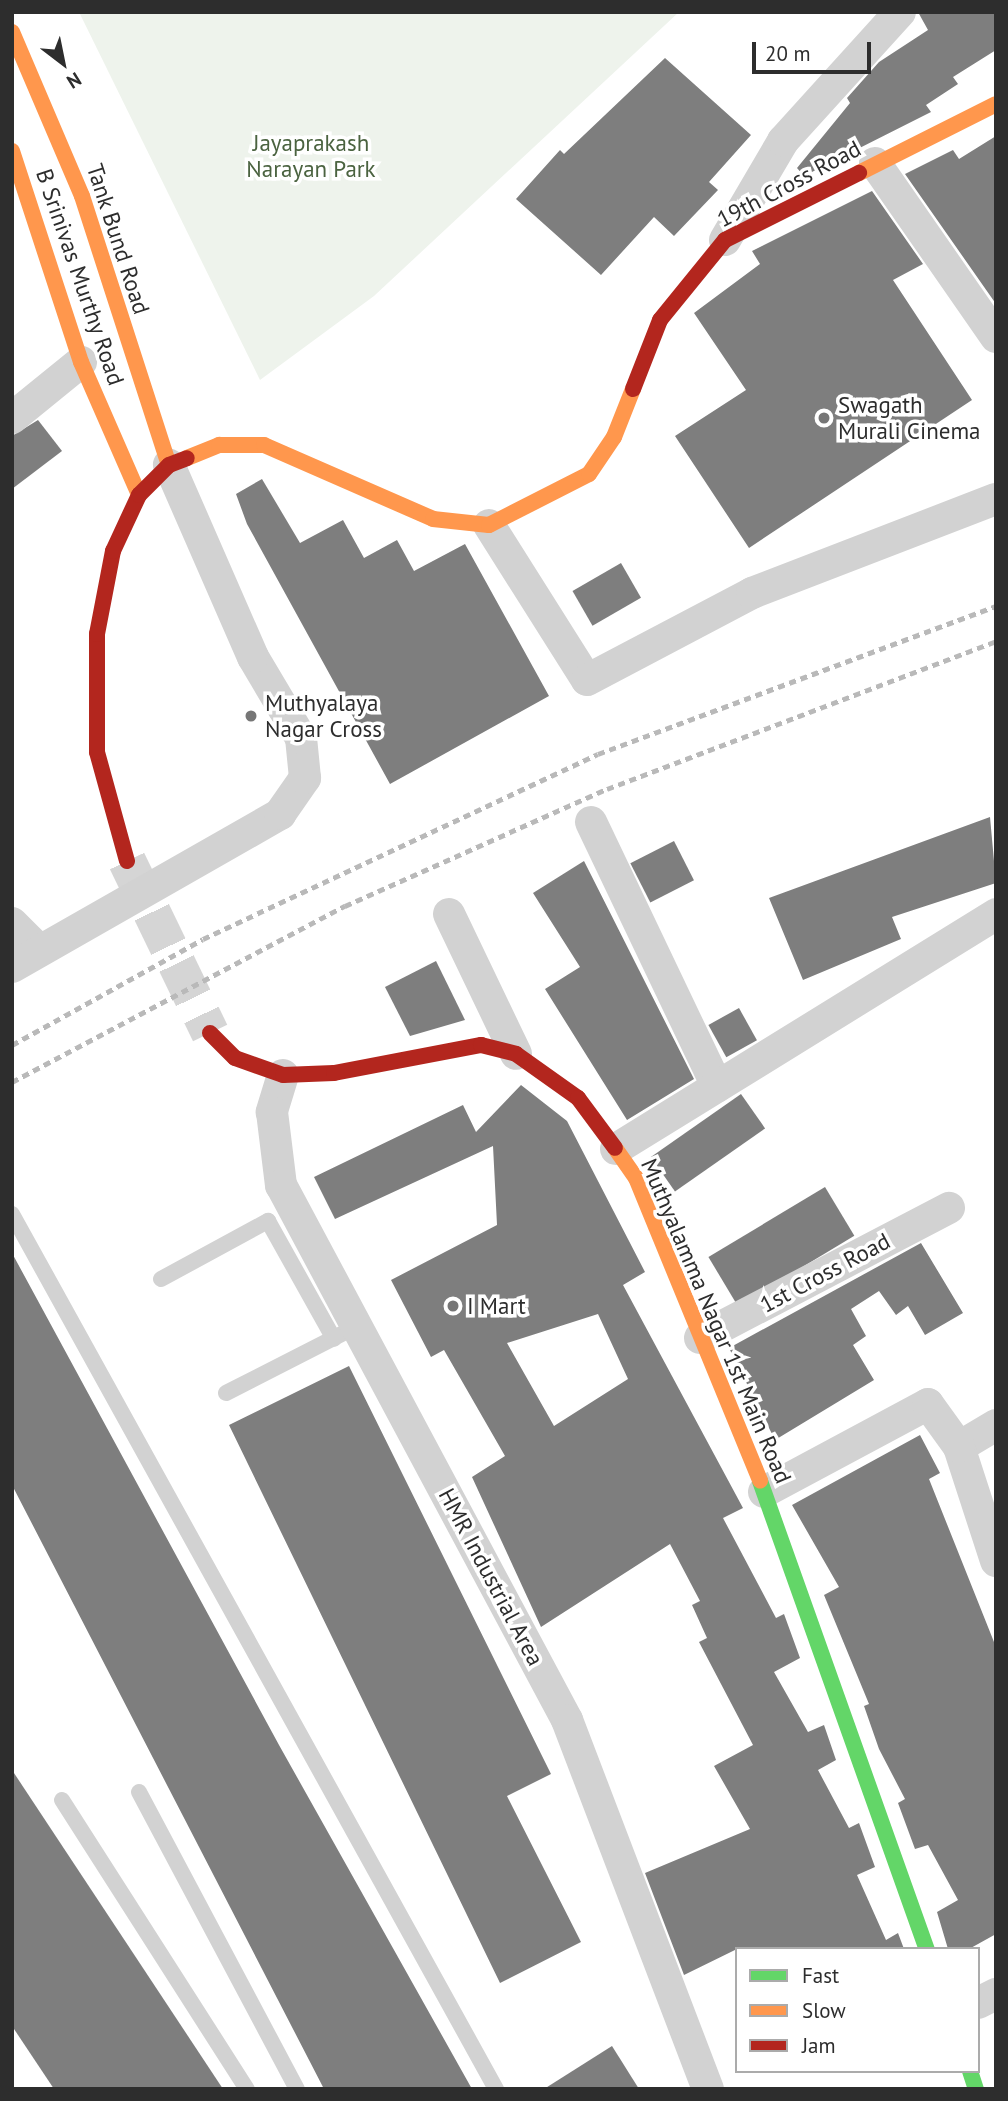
<!DOCTYPE html>
<html>
<head>
<meta charset="utf-8">
<style>
	body { margin:0 }
	#map { position:relative; width:1008px; height:2101px; overflow:hidden; background:#fff; font-family:"PT Sans",sans-serif }
	div>[style] { position:absolute }
	.green>* { inset:0; background:#eef3ec }
	.building>* { inset:0; background:#7e7e7e; transform-origin:0 0 }
	.secondary-tunnel>* { height:38px; margin-top:-19px; transform-origin:0; background:repeating-linear-gradient(90deg,#d5d5d5 0 38px,transparent 0 57px) }
	.lane>* { height:16px; margin:-8px; padding:0 8px; transform-origin:8px; border-radius:8px; background:#d2d2d2 }
	.street>* { height:32px; margin:-16px; padding:0 16px; transform-origin:16px; border-radius:16px; background:#d2d2d2 }
	.fast>* { height:16px; margin:-8px; padding:0 8px; transform-origin:8px; border-radius:8px; background:#63d668 }
	.slow>* { height:16px; margin:-8px; padding:0 8px; transform-origin:8px; border-radius:8px; background:#ff974d }
	.jam>* { height:16px; margin:-8px; padding:0 8px; transform-origin:8px; border-radius:8px; background:#b3261e }
	.rail>* { height:5px; margin-top:-2.5px; transform-origin:0; background:repeating-linear-gradient(90deg,#b9b9b9 0 7px,transparent 0 12px) }
	.dots>* { width:19px; height:19px; translate:-50% -50%; box-sizing:border-box; border:4px solid #fff; border-radius:50% }
	span { translate:-50% -50%; white-space:nowrap; text-align:center; line-height:1.15; -webkit-text-stroke:7px #fff; paint-order:stroke }
	.park-label { font-size:23px; color:#4b6340 }
	.street-label { font-size:23px; color:#2d2d2d }
	.poi-label { font-size:23px; color:#2d2d2d }
	.left { translate:0 -50%; text-align:left }
	.frame { position:absolute; inset:0; border:14px solid #2d2d2d; pointer-events:none }
	.legend { position:absolute; left:735px; top:1947px; width:245px; height:126px; box-sizing:border-box; background:#fff; border:2px solid #ababab; margin:0; padding:9px 12px; list-style:none; font-size:21px; color:#2d2d2d }
	.legend li { display:flex; align-items:center; gap:14px; height:35px }
	.legend b { width:35px; border:2px solid #ababab }
	.north { position:absolute; left:28px; top:28px; width:70px; height:70px; -webkit-text-stroke:5px #fff; paint-order:stroke; rotate:148deg; font-size:19px; font-weight:700; line-height:28px; text-align:center; color:#2d2d2d }
	.north::after { content:''; display:block; margin:auto; width:24px; height:32px; background:#2d2d2d; clip-path:polygon(50% 0,100% 100%,50% 72%,0 100%) }
	.scale { position:absolute; left:752px; top:42px; width:119px; height:32px; box-sizing:border-box; border:4px solid #2d2d2d; border-top:0; padding-left:9px; font-size:21px; line-height:24px; white-space:nowrap; color:#2d2d2d; -webkit-text-stroke:5px #fff; paint-order:stroke }
</style>
</head>
<body>
<div id="map">
	<div class="green">
		<div style="clip-path:polygon(79px 12px,679px 12px,374px 296px,260px 380px)"></div>
	</div>
	<div class="building">
		<div style="clip-path:polygon(918px 12px,996px 12px,996px 50px,953px 77px,958px 84px,926px 105px,931px 112px,804px 176px,797px 168px,850px 103px,847px 98px,879px 62px,928px 30px)"></div>
		<div style="clip-path:polygon(665px 58px,751px 135px,709px 182px,718px 190px,674px 236px,654px 217px,601px 275px,516px 199px,560px 150px,564px 154px)"></div>
		<div style="clip-path:polygon(996px 136px,996px 304px,905px 174px,953px 150px,959px 159px)"></div>
		<div style="clip-path:polygon(872px 191px,923px 264px,893px 280px,972px 400px,749px 548px,675px 436px,746px 390px,694px 313px,760px 264px,752px 251px)"></div>
		<div style="clip-path:polygon(38px 420px,62px 451px,12px 489px,12px 436px)"></div>
		<div style="clip-path:polygon(262px 479px,300px 543px,343px 520px,364px 558px,397px 540px,414px 571px,465px 544px,549px 696px,390px 784px,247px 524px,236px 494px)"></div>
		<div style="left:621px;top:563px;width:40px;height:56px;rotate:60deg"></div>
		<div style="clip-path:polygon(990px 817px,996px 883px,892px 917px,901px 939px,803px 980px,769px 898px)"></div>
		<div style="left:674px;top:841px;width:44px;height:49px;rotate:63deg"></div>
		<div style="clip-path:polygon(584px 861px,694px 1079px,627px 1120px,545px 989px,580px 967px,533px 893px)"></div>
		<div style="clip-path:polygon(436px 961px,465px 1020px,410px 1036px,385px 987px)"></div>
		<div style="left:739px;top:1008px;width:37px;height:35px;rotate:61deg"></div>
		<div style="clip-path:polygon(evenodd,521px 1085px,567px 1121px,645px 1272px,623px 1285px,743px 1508px,723px 1518px,776px 1618px,784px 1614px,800px 1658px,774px 1672px,808px 1732px,824px 1725px,836px 1760px,818px 1770px,849px 1828px,859px 1823px,875px 1867px,857px 1875px,886px 1940px,898px 1933px,904px 1949px,737px 1949px,684px 1975px,645px 1873px,750px 1829px,714px 1766px,753px 1745px,699px 1642px,707px 1638px,692px 1605px,700px 1601px,670px 1544px,541px 1627px,472px 1477px,505px 1456px,444px 1350px,431px 1357px,391px 1280px,497px 1225px,493px 1146px,335px 1219px,314px 1177px,463px 1105px,476px 1132px,521px 1085px,598px 1314px,628px 1379px,554px 1426px,507px 1343px,598px 1314px)"></div>
		<div style="left:741px;top:1094px;width:42px;height:110px;rotate:55deg"></div>
		<div style="left:825px;top:1187px;width:57px;height:136px;rotate:59deg"></div>
		<div style="clip-path:polygon(921px 1243px,963px 1313px,925px 1335px,908px 1306px,896px 1315px,879px 1291px,851px 1309px,866px 1336px,853px 1345px,874px 1380px,775px 1440px,729px 1348px)"></div>
		<div style="clip-path:polygon(12px 1253px,279px 1745px,472px 2089px,324px 2089px,12px 1485px)"></div>
		<div style="clip-path:polygon(349px 1366px,551px 1774px,507px 1796px,581px 1942px,500px 1983px,229px 1425px)"></div>
		<div style="clip-path:polygon(920px 1435px,940px 1473px,929px 1479px,996px 1647px,996px 1934px,969px 1949px,948px 1949px,937px 1912px,958px 1900px,928px 1845px,915px 1849px,898px 1803px,905px 1799px,879px 1749px,864px 1706px,869px 1704px,824px 1595px,839px 1587px,792px 1505px)"></div>
		<div style="clip-path:polygon(12px 1770px,223px 2089px,54px 2089px,12px 2026px)"></div>
		<div style="clip-path:polygon(612px 2046px,639px 2089px,544px 2089px)"></div>
	</div>
	<div class="secondary-tunnel">
		<div style="left:127px;top:861px;width:191px;rotate:64.2deg"></div>
	</div>
	<div class="lane">
		<div style="left:12px;top:1214px;width:1000px;rotate:61.05deg"></div>
		<div style="left:161px;top:1279px;width:122px;rotate:-28.5deg"></div>
		<div style="left:268px;top:1221px;width:135px;rotate:60.8deg"></div>
		<div style="left:226px;top:1393px;width:130px;rotate:-27deg"></div>
		<div style="left:139px;top:1792px;width:336px;rotate:62deg"></div>
		<div style="left:62px;top:1800px;width:343px;rotate:57.4deg"></div>
	</div>
	<div class="street">
		<div style="left:875px;top:163px;width:212px;rotate:55.2deg"></div>
		<div style="left:725px;top:240px;width:115px;rotate:-59.6deg"></div>
		<div style="left:783px;top:141px;width:174px;rotate:-47.8deg"></div>
		<div style="left:12px;top:418px;width:89px;rotate:-39.1deg"></div>
		<div style="left:489px;top:525px;width:183px;rotate:57.7deg"></div>
		<div style="left:587px;top:680px;width:187px;rotate:-27.8deg"></div>
		<div style="left:752px;top:593px;width:261px;rotate:-21.1deg"></div>
		<div style="left:591px;top:822px;width:293px;rotate:64.5deg"></div>
		<div style="left:449px;top:914px;width:155px;rotate:64.4deg"></div>
		<div style="left:12px;top:923px;width:38px;rotate:45deg"></div>
		<div style="left:12px;top:967px;width:309px;rotate:-29.7deg"></div>
		<div style="left:280px;top:814px;width:44px;rotate:-55.2deg"></div>
		<div style="left:305px;top:778px;width:40px;rotate:-95.7deg"></div>
		<div style="left:301px;top:738px;width:94px;rotate:-120.7deg"></div>
		<div style="left:253px;top:657px;width:210px;rotate:-113.6deg"></div>
		<div style="left:283px;top:1075px;width:39px;rotate:107deg"></div>
		<div style="left:272px;top:1112px;width:74px;rotate:83deg"></div>
		<div style="left:281px;top:1185px;width:607px;rotate:61.87deg"></div>
		<div style="left:567px;top:1720px;width:395px;rotate:69.1deg"></div>
		<div style="left:616px;top:1149px;width:447px;rotate:-31.7deg"></div>
		<div style="left:700px;top:1338px;width:281px;rotate:-27.6deg"></div>
		<div style="left:996px;top:1425px;width:43px;rotate:149.3deg"></div>
		<div style="left:959px;top:1447px;width:120px;rotate:72deg"></div>
		<div style="left:764px;top:1492px;width:186px;rotate:-28.2deg"></div>
		<div style="left:928px;top:1404px;width:53px;rotate:54.2deg"></div>
		<div style="left:978px;top:2003px;width:20px;rotate:-27deg"></div>
	</div>
	<div class="fast">
		<div style="left:760px;top:1481px;width:497px;rotate:70.4deg"></div>
		<div style="left:970px;top:2071px;width:19px;rotate:72deg"></div>
	</div>
	<div class="slow">
		<div style="left:12px;top:32px;width:178px;rotate:66.9deg"></div>
		<div style="left:82px;top:196px;width:283px;rotate:72.1deg"></div>
		<div style="left:12px;top:151px;width:222px;rotate:71.9deg"></div>
		<div style="left:81px;top:362px;width:145px;rotate:66.4deg"></div>
		<div style="left:859px;top:173px;width:153px;rotate:-26.7deg"></div>
		<div style="left:187px;top:458px;width:35px;rotate:-22deg"></div>
		<div style="left:219px;top:445px;width:45px"></div>
		<div style="left:264px;top:445px;width:184px;rotate:23.6deg"></div>
		<div style="left:433px;top:519px;width:56px;rotate:6.1deg"></div>
		<div style="left:489px;top:525px;width:112px;rotate:-27deg"></div>
		<div style="left:589px;top:474px;width:45px;rotate:-56deg"></div>
		<div style="left:614px;top:437px;width:52px;rotate:-68.4deg"></div>
		<div style="left:615px;top:1148px;width:37px;rotate:55deg"></div>
		<div style="left:636px;top:1178px;width:327px;rotate:67.7deg"></div>
	</div>
	<div class="jam">
		<div style="left:633px;top:389px;width:74px;rotate:-68.6deg"></div>
		<div style="left:660px;top:320px;width:103px;rotate:-50.9deg"></div>
		<div style="left:725px;top:240px;width:150px;rotate:-26.6deg"></div>
		<div style="left:127px;top:861px;width:113px;rotate:-105.4deg"></div>
		<div style="left:97px;top:752px;width:118px;rotate:-90deg"></div>
		<div style="left:97px;top:634px;width:85px;rotate:-79.1deg"></div>
		<div style="left:113px;top:551px;width:62px;rotate:-65.1deg"></div>
		<div style="left:139px;top:495px;width:42px;rotate:-45deg"></div>
		<div style="left:169px;top:465px;width:19px;rotate:-21deg"></div>
		<div style="left:210px;top:1033px;width:35px;rotate:45deg"></div>
		<div style="left:235px;top:1058px;width:51px;rotate:19.5deg"></div>
		<div style="left:283px;top:1075px;width:51px;rotate:-2.2deg"></div>
		<div style="left:334px;top:1073px;width:150px;rotate:-10.8deg"></div>
		<div style="left:481px;top:1045px;width:36px;rotate:14deg"></div>
		<div style="left:516px;top:1054px;width:76px;rotate:35.4deg"></div>
		<div style="left:578px;top:1098px;width:62px;rotate:53.5deg"></div>
	</div>
	<div class="rail">
		<div style="left:12px;top:1045px;width:218px;rotate:-29deg"></div>
		<div style="left:203px;top:939px;width:436px;rotate:-25.1deg"></div>
		<div style="left:598px;top:754px;width:425px;rotate:-20.4deg"></div>
		<div style="left:12px;top:1082px;width:377px;rotate:-27.9deg"></div>
		<div style="left:345px;top:906px;width:287px;rotate:-24.1deg"></div>
		<div style="left:607px;top:789px;width:416px;rotate:-20.8deg"></div>
	</div>
	<div class="dots">
		<div style="left:824px;top:418px;background:#767676"></div>
		<div style="left:251px;top:716px;background:#767676"></div>
		<div style="left:453px;top:1306px;background:#767676"></div>
	</div>
	<div class="park-label">
		<span style="left:311px;top:156px">Jayaprakash<br>Narayan Park</span>
	</div>
	<div class="street-label">
		<span style="left:789px;top:184px;rotate:-28deg">19th Cross Road</span>
		<span style="left:118px;top:239px;rotate:72deg">Tank Bund Road</span>
		<span style="left:80px;top:277px;rotate:71deg">B Srinivas Murthy Road</span>
		<span style="left:825px;top:1273px;rotate:-28deg">1st Cross Road</span>
		<span style="left:716px;top:1321px;rotate:67deg">Muthyalamma Nagar 1st Main Road</span>
		<span style="left:491px;top:1577px;rotate:62deg">HMR Industrial Area</span>
	</div>
	<div class="poi-label">
		<span class="left" style="left:838px;top:418px">Swagath<br>Murali Cinema</span>
		<span class="left" style="left:265px;top:716px">Muthyalaya<br>Nagar Cross</span>
		<span class="left" style="left:467px;top:1306px">I Mart</span>
	</div>
	<div class="frame"></div>
	<ul class="legend">
	<li><b style="height:9px;background:#63d668"></b>Fast</li>
	<li><b style="height:9px;background:#ff974d"></b>Slow</li>
	<li><b style="height:9px;background:#b3261e"></b>Jam</li>
	</ul>
	<div class="north">N</div>
	<div class="scale">20 m</div>
</div>
</body>
</html>
